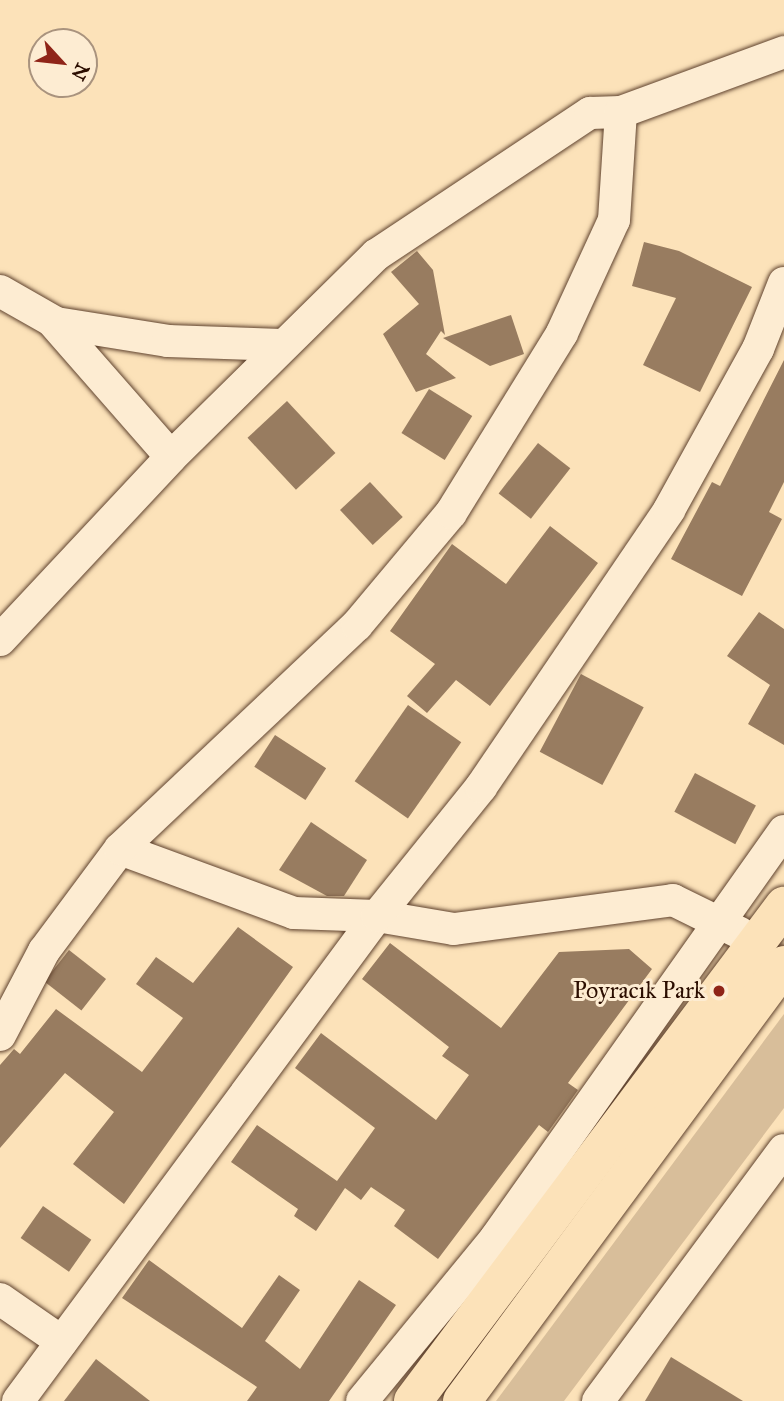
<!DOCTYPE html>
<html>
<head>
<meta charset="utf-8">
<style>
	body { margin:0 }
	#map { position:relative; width:784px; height:1401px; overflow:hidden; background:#fce2b9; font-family:"IM FELL Great Primer",serif }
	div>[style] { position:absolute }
	.green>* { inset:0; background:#d8be9a }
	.building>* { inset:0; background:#987c60; transform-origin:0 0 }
	.roads { filter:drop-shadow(0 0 2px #5f422e) drop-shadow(0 0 2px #5f422e) }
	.minor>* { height:32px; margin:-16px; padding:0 16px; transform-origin:16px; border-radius:16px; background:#fdecd2 }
	.major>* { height:38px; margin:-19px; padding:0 19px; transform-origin:19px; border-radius:19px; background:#fce2b9 }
	.dots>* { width:19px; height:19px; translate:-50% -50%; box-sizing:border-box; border:4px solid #fdecd2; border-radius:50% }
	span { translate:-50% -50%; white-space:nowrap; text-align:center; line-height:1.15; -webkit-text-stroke:6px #fdecd2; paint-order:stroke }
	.poi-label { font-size:24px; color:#2b0d00 }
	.right { translate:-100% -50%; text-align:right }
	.north { position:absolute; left:28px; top:28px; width:70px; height:70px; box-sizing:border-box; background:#fdecd2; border:2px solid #a9937e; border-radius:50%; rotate:117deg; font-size:19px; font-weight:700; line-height:28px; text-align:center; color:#2b0d00 }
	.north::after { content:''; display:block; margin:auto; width:24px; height:32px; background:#8f2418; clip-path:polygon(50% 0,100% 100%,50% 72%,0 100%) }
</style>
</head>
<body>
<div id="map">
	<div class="green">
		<div style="clip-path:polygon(784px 1014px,784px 1108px,564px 1401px,496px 1401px)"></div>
	</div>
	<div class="building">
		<div style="clip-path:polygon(644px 242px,679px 251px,752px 287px,700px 392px,643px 365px,676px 298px,632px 286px)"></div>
		<div style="clip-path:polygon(417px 251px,433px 270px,445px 335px,441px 331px,426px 354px,456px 378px,416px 392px,383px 334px,419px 304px,391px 272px)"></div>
		<div style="clip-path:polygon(511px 315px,524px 354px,490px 366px,443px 338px)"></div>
		<div style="clip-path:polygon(784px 360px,784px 482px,769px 512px,782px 519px,742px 596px,671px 559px,712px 482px,720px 486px)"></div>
		<div style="left:429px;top:389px;width:51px;height:52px;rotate:32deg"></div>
		<div style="left:287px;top:401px;width:71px;height:54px;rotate:47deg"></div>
		<div style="left:538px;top:443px;width:41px;height:64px;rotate:38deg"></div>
		<div style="left:370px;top:482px;width:48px;height:41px;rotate:47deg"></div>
		<div style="clip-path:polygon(550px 526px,598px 563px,490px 706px,456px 680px,427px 713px,407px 696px,435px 664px,390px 631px,452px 544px,506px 584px)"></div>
		<div style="clip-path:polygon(759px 612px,784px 629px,784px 745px,748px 724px,770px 685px,727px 656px)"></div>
		<div style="left:581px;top:674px;width:71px;height:88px;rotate:28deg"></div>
		<div style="left:408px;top:705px;width:65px;height:93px;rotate:35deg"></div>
		<div style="left:275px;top:735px;width:61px;height:38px;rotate:33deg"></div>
		<div style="left:695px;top:773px;width:69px;height:44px;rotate:28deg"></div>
		<div style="clip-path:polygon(311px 822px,367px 860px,344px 896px,327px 896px,279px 870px)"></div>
		<div style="clip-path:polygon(238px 927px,293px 967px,124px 1204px,73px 1164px,114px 1112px,65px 1073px,0 1148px,0 1065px,14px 1049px,20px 1054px,56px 1009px,142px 1072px,183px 1018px,136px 984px,156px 957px,193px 983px)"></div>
		<div style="clip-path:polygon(390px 943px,501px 1028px,559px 952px,629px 949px,652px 969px,568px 1083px,578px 1090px,548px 1132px,539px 1125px,438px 1259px,394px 1226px,405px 1210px,371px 1187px,361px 1200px,345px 1188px,316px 1231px,294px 1216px,298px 1209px,231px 1162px,257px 1125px,337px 1181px,375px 1128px,295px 1068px,321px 1033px,436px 1120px,469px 1075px,442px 1056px,449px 1047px,362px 979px)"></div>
		<div style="left:69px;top:950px;width:47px;height:40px;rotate:38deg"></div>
		<div style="left:43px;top:1206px;width:59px;height:39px;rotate:35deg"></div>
		<div style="clip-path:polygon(149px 1260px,242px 1328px,279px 1275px,300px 1290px,265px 1341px,300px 1369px,359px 1280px,396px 1305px,329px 1401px,247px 1401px,257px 1387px,122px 1298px)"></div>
		<div style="clip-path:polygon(671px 1357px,743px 1401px,645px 1401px)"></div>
		<div style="clip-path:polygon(96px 1359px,150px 1401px,64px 1401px)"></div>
	</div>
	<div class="roads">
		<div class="minor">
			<div style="left:0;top:291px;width:64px;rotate:29.7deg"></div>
			<div style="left:56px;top:323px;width:113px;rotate:9.1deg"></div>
			<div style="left:168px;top:341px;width:114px;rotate:2deg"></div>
			<div style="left:53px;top:322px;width:179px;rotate:48.8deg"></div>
			<div style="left:0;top:640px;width:250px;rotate:-46.9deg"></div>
			<div style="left:171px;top:457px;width:288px;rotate:-44.6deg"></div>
			<div style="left:376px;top:255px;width:257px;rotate:-33.6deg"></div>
			<div style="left:590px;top:113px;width:31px;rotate:-2deg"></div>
			<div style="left:621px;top:112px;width:174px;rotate:-20.2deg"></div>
			<div style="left:120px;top:849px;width:185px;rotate:20.2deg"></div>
			<div style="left:294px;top:913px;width:83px;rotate:2.1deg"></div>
			<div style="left:377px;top:916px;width:78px;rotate:9.6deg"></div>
			<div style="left:454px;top:929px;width:221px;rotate:-7.5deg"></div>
			<div style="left:673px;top:900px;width:75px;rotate:26.2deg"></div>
			<div style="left:0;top:1035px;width:95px;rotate:-62.4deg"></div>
			<div style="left:44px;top:951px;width:127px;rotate:-53.3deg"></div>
			<div style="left:120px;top:849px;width:326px;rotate:-43.4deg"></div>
			<div style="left:357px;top:625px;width:146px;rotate:-50deg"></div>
			<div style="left:451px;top:513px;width:211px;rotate:-58.3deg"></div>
			<div style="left:562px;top:333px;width:124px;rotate:-65.3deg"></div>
			<div style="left:614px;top:220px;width:108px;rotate:-86.3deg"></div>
			<div style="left:0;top:1299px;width:75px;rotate:34.7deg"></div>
			<div style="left:18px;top:1401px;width:603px;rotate:-53.49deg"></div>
			<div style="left:377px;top:916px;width:166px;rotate:-51.1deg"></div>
			<div style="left:481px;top:787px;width:335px;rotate:-55.8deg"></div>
			<div style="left:669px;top:510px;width:184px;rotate:-61.1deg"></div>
			<div style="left:758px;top:349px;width:71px;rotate:-68.5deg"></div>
			<div style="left:362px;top:1401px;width:210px;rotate:-50.6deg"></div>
			<div style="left:495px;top:1239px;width:500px;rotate:-54.7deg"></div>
			<div style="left:598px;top:1401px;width:312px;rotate:-53.5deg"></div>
		</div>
		<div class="major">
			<div style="left:413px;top:1401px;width:619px;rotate:-53.15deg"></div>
			<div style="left:462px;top:1401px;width:542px;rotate:-53.55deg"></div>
		</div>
	</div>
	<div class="dots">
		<div style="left:719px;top:991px;background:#8f2418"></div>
	</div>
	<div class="poi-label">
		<span class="right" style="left:705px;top:991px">Poyracık Park</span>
	</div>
	<div class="north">N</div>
</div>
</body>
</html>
